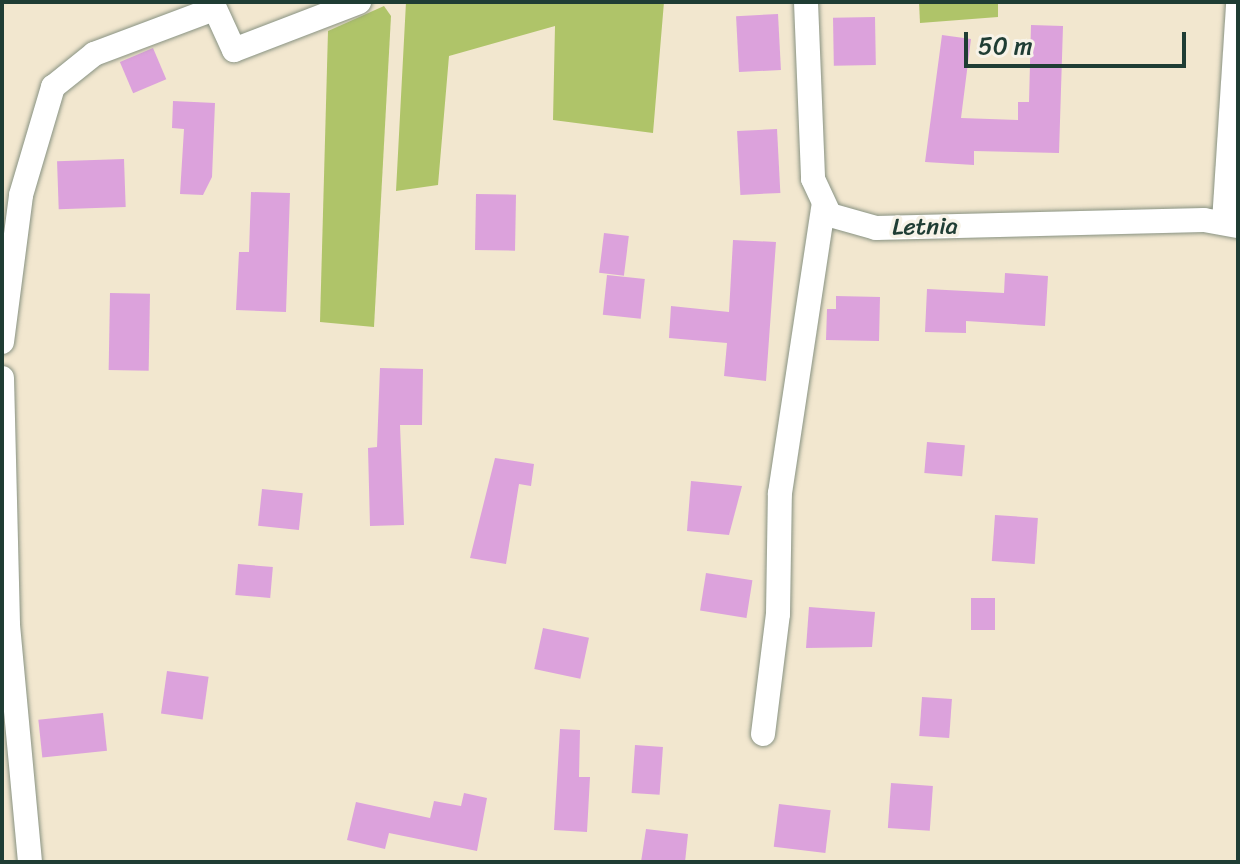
<!DOCTYPE html>
<html>
<head>
<meta charset="utf-8">
<style>
	body { margin:0 }
	#map { position:relative; width:1240px; height:864px; overflow:hidden; background:#f2e7cf; font-family:Sriracha,sans-serif }
	div>[style] { position:absolute }
	.green>* { inset:0; background:#afc469 }
	.building>* { inset:0; background:#dca2dc; transform-origin:0 0 }
	.roads { filter:drop-shadow(0 0 2px #889282) drop-shadow(0 0 2px #889282) }
	.minor>* { height:24px; margin:-12px; padding:0 12px; transform-origin:12px; border-radius:12px; background:#fff }
	span { translate:-50% -50%; white-space:nowrap; text-align:center; line-height:1.15; -webkit-text-stroke:7px #f7f3e8; paint-order:stroke }
	.street-label { font-size:24px; color:#1f3d34 }
	.frame { position:absolute; inset:0; border:4px solid #1f3d34; pointer-events:none }
	.scale { position:absolute; left:964px; top:32px; width:222px; height:36px; box-sizing:border-box; border:4px solid #1f3d34; border-top:0; padding-left:10px; font-size:24px; line-height:28px; white-space:nowrap; color:#1f3d34; -webkit-text-stroke:6px #f7f3e8; paint-order:stroke }
</style>
</head>
<body>
<div id="map">
	<div class="green">
		<div style="clip-path:polygon(406px 2px,664px 2px,653px 133px,553px 120px,555px 26px,449px 56px,438px 185px,396px 191px)"></div>
		<div style="clip-path:polygon(919px 2px,998px 2px,998px 17px,920px 23px)"></div>
		<div style="clip-path:polygon(384px 6px,391px 16px,374px 327px,320px 322px,328px 31px)"></div>
	</div>
	<div class="building">
		<div style="left:778px;top:14px;width:56px;height:42px;rotate:87deg"></div>
		<div style="left:875px;top:17px;width:48px;height:42px;rotate:89deg"></div>
		<div style="clip-path:polygon(1031px 25px,1063px 26px,1059px 153px,974px 151px,974px 165px,925px 162px,942px 35px,971px 39px,961px 118px,1018px 120px,1018px 102px,1029px 102px)"></div>
		<div style="left:153px;top:48px;width:34px;height:36px;rotate:67deg"></div>
		<div style="clip-path:polygon(173px 101px,215px 103px,212px 177px,203px 195px,180px 194px,184px 129px,172px 128px)"></div>
		<div style="left:777px;top:129px;width:64px;height:40px;rotate:87deg"></div>
		<div style="left:124px;top:159px;width:48px;height:67px;rotate:88deg"></div>
		<div style="clip-path:polygon(251px 192px,290px 193px,286px 312px,236px 310px,239px 252px,249px 252px)"></div>
		<div style="left:476px;top:194px;width:40px;height:56px;rotate:1deg"></div>
		<div style="left:604px;top:233px;width:25px;height:40px;rotate:7deg"></div>
		<div style="clip-path:polygon(733px 240px,776px 242px,766px 381px,724px 376px,727px 343px,669px 338px,671px 306px,729px 312px)"></div>
		<div style="clip-path:polygon(1005px 273px,1048px 276px,1045px 326px,966px 321px,966px 333px,925px 332px,927px 289px,1004px 293px)"></div>
		<div style="left:607px;top:275px;width:38px;height:40px;rotate:6deg"></div>
		<div style="left:110px;top:293px;width:40px;height:77px;rotate:1deg"></div>
		<div style="clip-path:polygon(836px 296px,880px 297px,879px 341px,826px 340px,827px 309px,836px 309px)"></div>
		<div style="clip-path:polygon(380px 368px,423px 369px,422px 425px,400px 425px,404px 525px,370px 526px,368px 448px,377px 447px)"></div>
		<div style="left:927px;top:442px;width:38px;height:31px;rotate:5deg"></div>
		<div style="clip-path:polygon(495px 458px,534px 464px,531px 486px,519px 484px,506px 564px,470px 558px)"></div>
		<div style="clip-path:polygon(691px 481px,742px 486px,729px 535px,687px 531px)"></div>
		<div style="left:262px;top:489px;width:41px;height:37px;rotate:6deg"></div>
		<div style="left:995px;top:515px;width:43px;height:46px;rotate:4deg"></div>
		<div style="left:238px;top:564px;width:35px;height:31px;rotate:5deg"></div>
		<div style="left:706px;top:573px;width:47px;height:38px;rotate:9deg"></div>
		<div style="left:971px;top:598px;width:24px;height:32px"></div>
		<div style="clip-path:polygon(809px 607px,875px 612px,872px 647px,806px 648px)"></div>
		<div style="left:543px;top:628px;width:47px;height:42px;rotate:12deg"></div>
		<div style="left:167px;top:671px;width:42px;height:43px;rotate:8deg"></div>
		<div style="left:922px;top:697px;width:30px;height:39px;rotate:4deg"></div>
		<div style="left:103px;top:713px;width:38px;height:65px;rotate:84deg"></div>
		<div style="clip-path:polygon(560px 729px,580px 730px,579px 777px,590px 777px,587px 832px,554px 830px)"></div>
		<div style="left:635px;top:745px;width:28px;height:48px;rotate:4deg"></div>
		<div style="left:891px;top:783px;width:42px;height:45px;rotate:4deg"></div>
		<div style="clip-path:polygon(464px 793px,487px 798px,477px 851px,389px 833px,385px 849px,347px 840px,356px 802px,430px 818px,434px 801px,461px 806px)"></div>
		<div style="left:779px;top:804px;width:52px;height:43px;rotate:7deg"></div>
		<div style="clip-path:polygon(646px 829px,688px 834px,685px 862px,641px 862px)"></div>
	</div>
	<div class="roads">
		<div class="minor">
			<div style="left:212px;top:2px;width:53px;rotate:65.4deg"></div>
			<div style="left:234px;top:50px;width:134px;rotate:-21deg"></div>
			<div style="left:806px;top:2px;width:177px;rotate:87.7deg"></div>
			<div style="left:813px;top:179px;width:40px;rotate:65deg"></div>
			<div style="left:830px;top:215px;width:48px;rotate:15.8deg"></div>
			<div style="left:876px;top:228px;width:328px;rotate:-1.4deg"></div>
			<div style="left:1204px;top:220px;width:35px;rotate:10deg"></div>
			<div style="left:1224px;top:222px;width:219px;rotate:-86.3deg"></div>
			<div style="left:2px;top:342px;width:148px;rotate:-82.6deg"></div>
			<div style="left:21px;top:195px;width:113px;rotate:-73.5deg"></div>
			<div style="left:53px;top:87px;width:53px;rotate:-38.8deg"></div>
			<div style="left:94px;top:54px;width:128px;rotate:-20.6deg"></div>
			<div style="left:2px;top:378px;width:247px;rotate:88.6deg"></div>
			<div style="left:8px;top:625px;width:238px;rotate:84.7deg"></div>
			<div style="left:763px;top:734px;width:121px;rotate:-82.9deg"></div>
			<div style="left:778px;top:614px;width:121px;rotate:-89.1deg"></div>
			<div style="left:780px;top:493px;width:288px;rotate:-81.4deg"></div>
		</div>
	</div>
	<div class="street-label">
		<span style="left:925px;top:227px;rotate:-1deg">Letnia</span>
	</div>
	<div class="frame"></div>
	<div class="scale">50 m</div>
</div>
</body>
</html>
